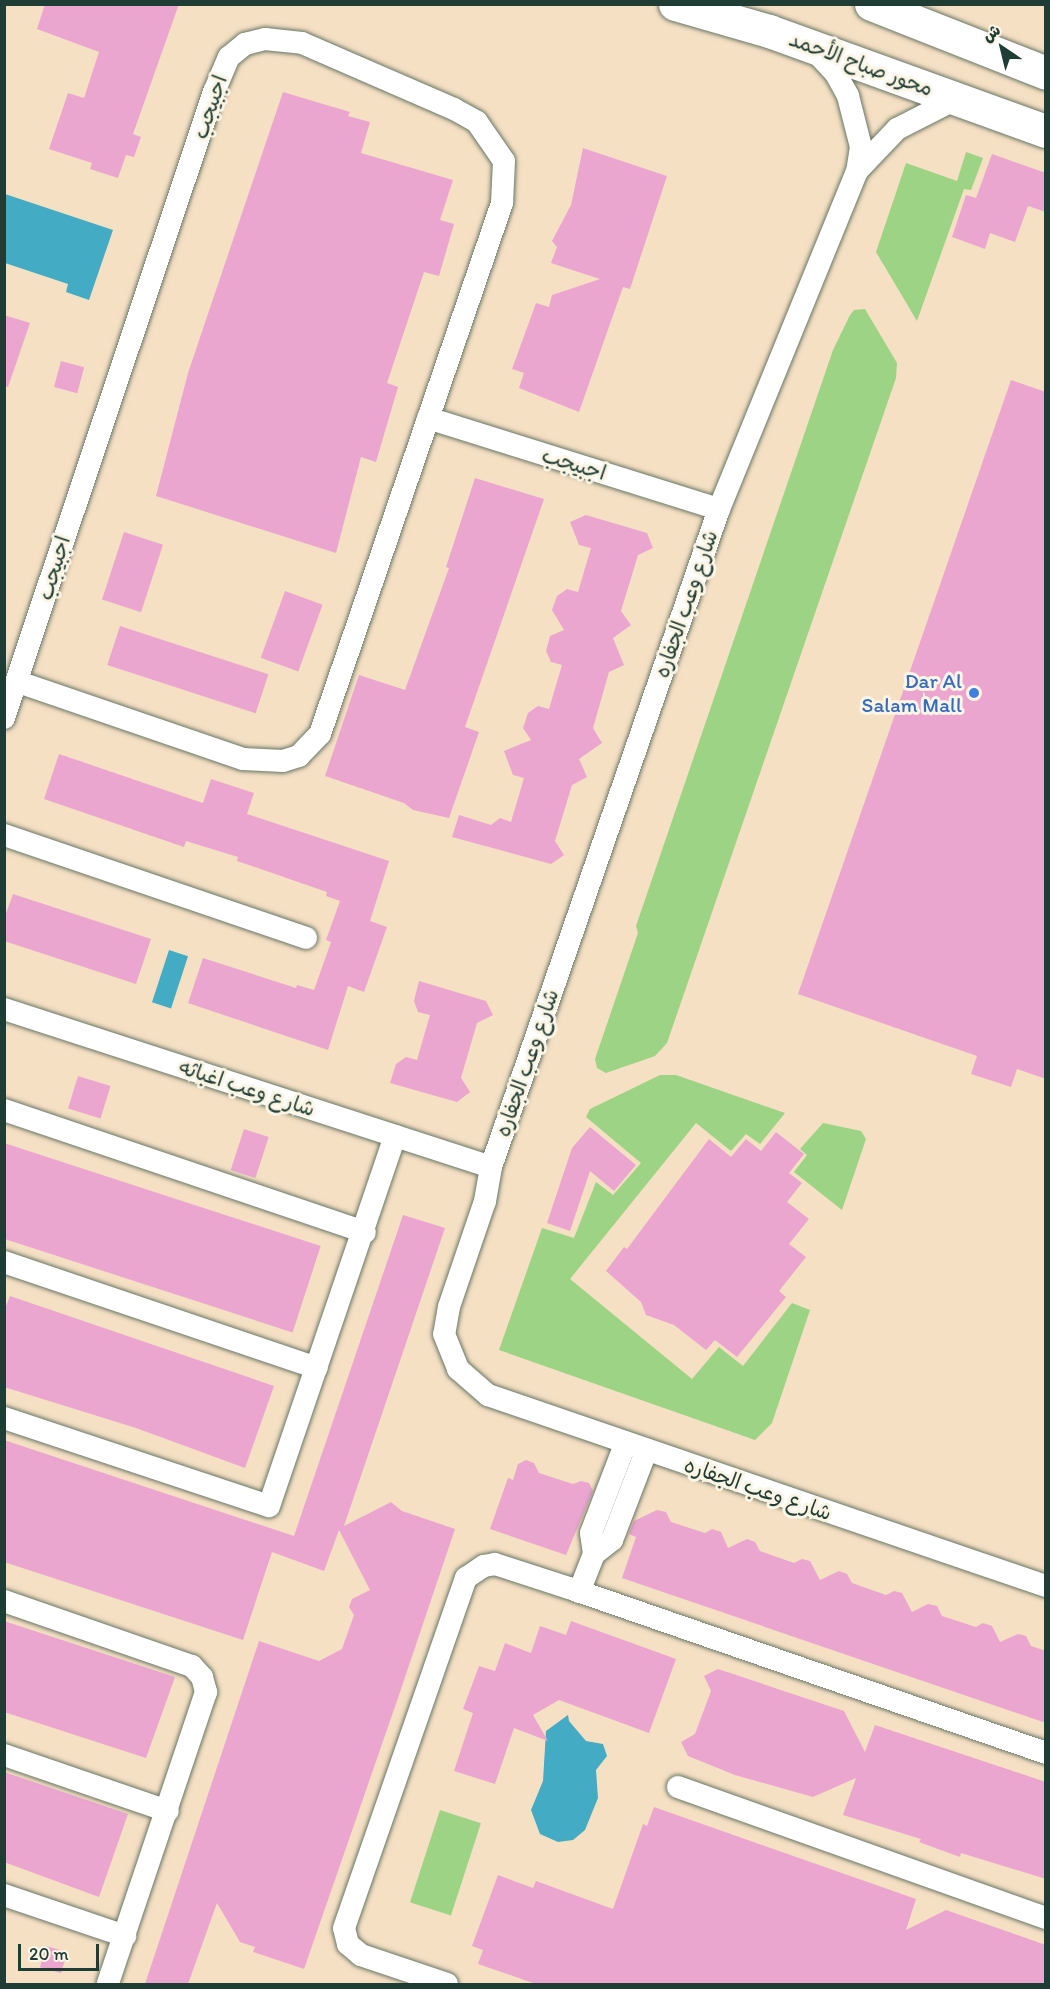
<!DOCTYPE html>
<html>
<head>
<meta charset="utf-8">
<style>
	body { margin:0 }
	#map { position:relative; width:1050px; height:1989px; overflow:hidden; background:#f5e0c4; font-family:Itim,"Playpen Sans Arabic",sans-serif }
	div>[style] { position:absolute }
	.green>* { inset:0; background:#9cd385; transform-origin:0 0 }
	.water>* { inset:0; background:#43abc3; transform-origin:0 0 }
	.building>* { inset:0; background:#eaa6cf; transform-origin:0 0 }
	.roads { filter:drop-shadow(0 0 2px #6a7666) drop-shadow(0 0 2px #6a7666) }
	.street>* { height:22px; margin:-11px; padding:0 11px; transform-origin:11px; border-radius:11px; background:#fff }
	.secondary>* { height:33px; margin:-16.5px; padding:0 16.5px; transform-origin:16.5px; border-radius:16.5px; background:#fff }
	.highway>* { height:33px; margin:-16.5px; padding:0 16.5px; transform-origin:16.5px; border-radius:16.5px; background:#fff }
	.dots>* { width:16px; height:16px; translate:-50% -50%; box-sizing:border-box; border:3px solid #fcf5e5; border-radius:50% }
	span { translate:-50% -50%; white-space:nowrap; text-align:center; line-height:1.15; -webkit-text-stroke:6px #fcf5e5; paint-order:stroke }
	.street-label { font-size:21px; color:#1f3d34 }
	.shop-label { font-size:21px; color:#366cbe }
	.right { translate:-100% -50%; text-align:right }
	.frame { position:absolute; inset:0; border:6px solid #1f3d34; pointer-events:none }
	.north { position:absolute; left:972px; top:18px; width:60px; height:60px; -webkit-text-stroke:4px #fcf5e5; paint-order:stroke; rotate:325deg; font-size:16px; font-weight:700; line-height:24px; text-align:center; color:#1f3d34 }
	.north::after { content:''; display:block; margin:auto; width:21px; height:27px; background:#1f3d34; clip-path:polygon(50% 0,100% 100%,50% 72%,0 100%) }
	.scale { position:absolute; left:18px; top:1944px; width:81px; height:27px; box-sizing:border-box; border:3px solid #1f3d34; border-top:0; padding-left:8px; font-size:18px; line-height:21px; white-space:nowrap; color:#1f3d34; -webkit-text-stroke:4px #fcf5e5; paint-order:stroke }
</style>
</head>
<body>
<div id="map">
	<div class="green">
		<div style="clip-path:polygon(966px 152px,983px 158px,971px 190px,964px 189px,917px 321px,876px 252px,906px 163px,957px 181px)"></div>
		<div style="clip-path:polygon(865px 309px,897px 363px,896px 378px,667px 1043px,655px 1056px,606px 1073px,597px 1068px,595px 1059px,638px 933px,636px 926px,833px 350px,850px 315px,854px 310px)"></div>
		<div style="clip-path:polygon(660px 1075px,676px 1075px,785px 1113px,760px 1144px,746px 1134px,731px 1151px,696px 1123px,570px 1279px,692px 1379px,719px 1347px,743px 1366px,792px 1303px,810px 1310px,772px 1423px,755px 1440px,499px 1350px,542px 1228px,574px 1238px,596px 1182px,613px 1195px,641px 1163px,586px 1117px,590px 1109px)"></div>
		<div style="clip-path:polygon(823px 1123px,861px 1131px,866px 1139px,842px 1210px,794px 1172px,807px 1155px,800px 1149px)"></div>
		<div style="left:440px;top:1810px;width:43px;height:97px;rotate:18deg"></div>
	</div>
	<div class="water">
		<div style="clip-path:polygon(5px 194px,113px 230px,89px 300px,66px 292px,68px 284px,5px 263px)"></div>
		<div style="left:169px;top:950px;width:20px;height:55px;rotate:18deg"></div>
		<div style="clip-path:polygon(568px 1715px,569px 1721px,586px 1741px,603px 1744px,607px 1756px,596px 1770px,598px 1798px,585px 1830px,573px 1840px,558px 1842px,540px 1834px,531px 1810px,543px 1781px,546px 1731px)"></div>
	</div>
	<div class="building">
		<div style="clip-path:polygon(45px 4px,179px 4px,133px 134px,141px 137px,134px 157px,126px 155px,118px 178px,90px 169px,92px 163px,49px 149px,68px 93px,84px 98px,99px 52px,37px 29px)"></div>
		<div style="clip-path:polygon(283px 92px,350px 112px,348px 116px,370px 122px,361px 153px,453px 180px,440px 220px,454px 224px,439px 276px,424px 272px,387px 383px,398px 387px,376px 462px,361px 457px,336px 553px,156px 496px,188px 373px)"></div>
		<div style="clip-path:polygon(583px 148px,667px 176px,630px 289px,623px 287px,579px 412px,519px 388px,524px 373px,512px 369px,536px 303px,549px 307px,552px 295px,600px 279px,551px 263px,557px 247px,552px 241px,571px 205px)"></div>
		<div style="clip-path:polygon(992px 154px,1046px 173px,1046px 212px,1028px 206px,1015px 242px,990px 233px,985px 249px,952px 237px,966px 195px,976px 198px)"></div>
		<div style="clip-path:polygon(4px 315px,30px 323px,8px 387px,4px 386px)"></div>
		<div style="left:61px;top:361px;width:24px;height:27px;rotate:15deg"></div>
		<div style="clip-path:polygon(1011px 380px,1046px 392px,1046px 1079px,1017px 1069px,1011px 1087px,971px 1074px,977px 1056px,798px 994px)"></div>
		<div style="clip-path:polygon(475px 478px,544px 499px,465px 727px,479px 732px,449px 818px,413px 810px,404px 803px,325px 776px,359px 675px,405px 690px,449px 568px,446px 567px)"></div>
		<div style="clip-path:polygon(586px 515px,647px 533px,653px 548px,638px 555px,621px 611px,631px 625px,613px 638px,624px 665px,609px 672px,593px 728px,602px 743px,579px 759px,587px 777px,572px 785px,555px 841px,564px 855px,551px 864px,452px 837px,459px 815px,491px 825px,500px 818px,511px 822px,524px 778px,513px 775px,504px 751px,531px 740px,523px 728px,528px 713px,538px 706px,549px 709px,562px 665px,551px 662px,546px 651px,550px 636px,564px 630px,552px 610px,557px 596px,567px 589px,578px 592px,591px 548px,579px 545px,570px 522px)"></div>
		<div style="left:124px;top:532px;width:41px;height:71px;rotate:18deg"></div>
		<div style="left:285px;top:591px;width:40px;height:71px;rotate:20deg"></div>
		<div style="left:120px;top:626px;width:156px;height:41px;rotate:18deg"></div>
		<div style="clip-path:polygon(59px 754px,203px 803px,211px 779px,254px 793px,247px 814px,389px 861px,370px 921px,387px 927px,364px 992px,348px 986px,328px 1050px,188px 1003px,203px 958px,296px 988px,297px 985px,314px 990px,331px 942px,326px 940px,340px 901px,326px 896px,327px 892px,237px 861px,238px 857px,186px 841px,184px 847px,44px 799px)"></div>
		<div style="clip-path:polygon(13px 894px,151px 939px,136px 984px,4px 941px,4px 919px)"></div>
		<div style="clip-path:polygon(419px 981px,486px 1001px,493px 1015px,477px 1023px,461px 1078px,470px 1092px,457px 1102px,390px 1083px,396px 1064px,406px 1057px,417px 1060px,430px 1015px,418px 1012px,414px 1001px)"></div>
		<div style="left:78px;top:1076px;width:34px;height:34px;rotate:17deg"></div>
		<div style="clip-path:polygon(590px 1127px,636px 1165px,614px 1191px,590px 1171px,570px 1231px,547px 1223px,572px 1148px)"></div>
		<div style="left:244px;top:1129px;width:26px;height:43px;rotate:18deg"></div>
		<div style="clip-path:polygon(776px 1132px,804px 1154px,789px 1173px,802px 1183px,787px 1202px,809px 1219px,789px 1244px,806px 1257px,779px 1291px,786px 1297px,737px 1357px,715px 1340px,706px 1350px,674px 1325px,646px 1315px,641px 1302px,606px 1271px,624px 1247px,627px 1249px,709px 1139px,731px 1157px,746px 1139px,761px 1151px)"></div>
		<div style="left:4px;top:1143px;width:333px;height:91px;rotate:18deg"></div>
		<div style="clip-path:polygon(403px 1215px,445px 1228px,344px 1526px,391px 1502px,402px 1511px,455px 1529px,398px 1698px,304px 1969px,253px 1952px,255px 1947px,240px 1942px,217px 1903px,188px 1984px,145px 1984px,259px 1641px,319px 1661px,342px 1649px,354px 1615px,349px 1607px,352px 1599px,370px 1590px,339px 1530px,324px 1571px,272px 1552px,243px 1640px,4px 1562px,4px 1440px,294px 1536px)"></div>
		<div style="clip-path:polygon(10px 1296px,274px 1386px,245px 1468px,136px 1428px,4px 1387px,4px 1311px)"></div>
		<div style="clip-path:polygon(526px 1460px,534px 1463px,539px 1473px,573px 1484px,581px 1481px,589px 1483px,593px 1491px,566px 1555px,490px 1529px,508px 1478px,513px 1480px,518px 1464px)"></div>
		<div style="clip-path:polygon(657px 1510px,666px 1512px,671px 1522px,705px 1533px,712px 1529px,721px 1532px,728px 1548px,747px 1539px,755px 1542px,760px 1551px,794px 1563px,802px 1559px,810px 1561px,820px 1580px,839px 1571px,847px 1574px,852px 1583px,886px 1595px,894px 1591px,902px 1593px,912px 1612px,928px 1604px,937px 1606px,942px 1616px,976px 1627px,983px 1623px,992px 1626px,1000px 1642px,1018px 1634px,1026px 1636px,1031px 1646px,1046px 1651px,1046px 1723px,622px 1578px,636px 1537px,629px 1534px,634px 1521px)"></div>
		<div style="clip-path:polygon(4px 1621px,175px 1677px,146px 1758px,4px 1712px)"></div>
		<div style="clip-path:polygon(571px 1621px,676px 1659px,649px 1733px,559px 1700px,533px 1715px,548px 1741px,514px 1728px,495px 1784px,454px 1771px,473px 1713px,463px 1709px,479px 1666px,495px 1671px,505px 1643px,531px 1653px,540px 1626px,566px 1635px)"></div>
		<div style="clip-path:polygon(718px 1669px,844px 1711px,865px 1752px,875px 1725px,1046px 1782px,1046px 1879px,961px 1853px,960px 1857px,919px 1842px,921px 1839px,843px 1815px,856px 1778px,813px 1797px,735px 1775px,688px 1756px,681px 1742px,695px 1734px,711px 1691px,704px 1676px)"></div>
		<div style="clip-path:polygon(4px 1772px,128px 1814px,99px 1897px,4px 1862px)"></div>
		<div style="clip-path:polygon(654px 1807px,916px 1899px,906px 1930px,946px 1910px,1046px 1945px,1046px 1984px,536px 1984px,478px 1964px,483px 1950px,472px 1946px,498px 1875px,533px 1888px,536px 1881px,613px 1909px,643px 1824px,647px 1826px)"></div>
		<div style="left:46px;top:1946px;width:22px;height:22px;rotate:16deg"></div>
	</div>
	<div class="roads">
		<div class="street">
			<div style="left:814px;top:50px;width:33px;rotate:47deg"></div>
			<div style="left:836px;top:74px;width:25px;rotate:61deg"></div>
			<div style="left:848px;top:96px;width:53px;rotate:75.7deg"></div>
			<div style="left:861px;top:147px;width:24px;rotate:99deg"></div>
			<div style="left:857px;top:171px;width:365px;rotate:112.2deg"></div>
			<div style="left:719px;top:509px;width:696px;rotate:109.11deg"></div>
			<div style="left:491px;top:1167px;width:35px;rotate:100deg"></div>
			<div style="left:485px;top:1201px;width:112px;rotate:108.8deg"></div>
			<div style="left:449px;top:1307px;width:27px;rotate:100deg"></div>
			<div style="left:444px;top:1334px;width:38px;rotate:68deg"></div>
			<div style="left:458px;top:1369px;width:40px;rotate:41deg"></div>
			<div style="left:488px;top:1395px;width:590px;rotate:18.9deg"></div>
			<div style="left:858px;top:170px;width:57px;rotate:-46.4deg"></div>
			<div style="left:897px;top:129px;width:66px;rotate:-27deg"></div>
			<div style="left:428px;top:418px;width:305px;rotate:17.4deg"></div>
			<div style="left:4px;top:718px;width:660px;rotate:-71.46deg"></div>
			<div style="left:214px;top:92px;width:38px;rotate:-67deg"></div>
			<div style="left:229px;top:57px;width:21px;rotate:-39deg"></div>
			<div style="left:245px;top:44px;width:21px;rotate:-14deg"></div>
			<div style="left:265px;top:39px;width:37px;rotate:6deg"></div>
			<div style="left:302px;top:43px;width:166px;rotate:23.5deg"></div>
			<div style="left:454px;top:109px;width:26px;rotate:29deg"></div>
			<div style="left:477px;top:122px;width:47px;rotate:55.3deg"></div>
			<div style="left:504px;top:161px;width:42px;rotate:92.7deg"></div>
			<div style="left:502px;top:203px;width:561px;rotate:108.92deg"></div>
			<div style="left:320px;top:734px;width:30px;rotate:134deg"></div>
			<div style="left:299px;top:756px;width:17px;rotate:163deg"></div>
			<div style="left:283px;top:761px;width:40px;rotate:-177.1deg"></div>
			<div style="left:243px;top:759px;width:238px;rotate:-161.1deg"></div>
			<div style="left:4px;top:835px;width:319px;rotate:18.8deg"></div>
			<div style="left:4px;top:1009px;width:512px;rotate:17.97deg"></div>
			<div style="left:4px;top:1110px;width:381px;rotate:18.7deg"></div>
			<div style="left:4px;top:1262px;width:330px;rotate:18.7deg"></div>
			<div style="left:4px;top:1418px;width:279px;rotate:18.4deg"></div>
			<div style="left:269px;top:1506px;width:391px;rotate:-71.2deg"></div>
			<div style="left:594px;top:1554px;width:23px;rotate:-38deg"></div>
			<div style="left:612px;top:1540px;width:97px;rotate:-69deg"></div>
			<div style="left:579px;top:1592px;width:41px;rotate:-68.5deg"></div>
			<div style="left:594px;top:1554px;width:21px;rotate:-98deg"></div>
			<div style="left:591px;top:1533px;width:97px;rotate:-69deg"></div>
			<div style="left:4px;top:1601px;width:199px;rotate:19.1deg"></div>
			<div style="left:192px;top:1666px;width:15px;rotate:48deg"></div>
			<div style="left:202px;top:1677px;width:16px;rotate:75deg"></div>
			<div style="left:206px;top:1692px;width:308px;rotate:108.6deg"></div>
			<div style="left:4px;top:1755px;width:173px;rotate:18.9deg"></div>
			<div style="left:678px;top:1787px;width:391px;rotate:19.6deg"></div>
			<div style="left:4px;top:1895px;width:128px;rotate:18.7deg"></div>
			<div style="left:447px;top:1984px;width:91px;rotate:-161.4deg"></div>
			<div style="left:361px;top:1955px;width:17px;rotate:-140deg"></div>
			<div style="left:348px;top:1944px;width:16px;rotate:-104deg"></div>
			<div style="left:344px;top:1928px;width:371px;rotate:-70.8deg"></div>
			<div style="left:466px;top:1578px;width:22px;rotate:-34deg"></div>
			<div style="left:484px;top:1566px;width:11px;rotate:-10deg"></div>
			<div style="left:495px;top:1564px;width:78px;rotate:18deg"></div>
			<div style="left:569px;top:1588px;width:505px;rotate:19.08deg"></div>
		</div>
		<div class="secondary">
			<div style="left:675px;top:4px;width:98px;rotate:16deg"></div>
			<div style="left:769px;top:31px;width:294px;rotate:19.9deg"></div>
		</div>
		<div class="highway">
			<div style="left:871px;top:4px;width:188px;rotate:21.5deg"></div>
		</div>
	</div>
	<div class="dots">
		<div style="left:974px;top:693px;background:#3f7fe0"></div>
	</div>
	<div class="street-label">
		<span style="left:861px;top:64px;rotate:20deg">محور صباح الأحمد</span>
		<span style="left:210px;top:107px;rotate:-71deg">اجبيجب</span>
		<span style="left:574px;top:464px;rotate:17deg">اجبيجب</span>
		<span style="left:54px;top:568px;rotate:-73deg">اجبيجب</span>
		<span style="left:686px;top:604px;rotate:-71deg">شارع وعب الجفاره</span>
		<span style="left:527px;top:1063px;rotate:-71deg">شارع وعب الجفاره</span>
		<span style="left:247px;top:1088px;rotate:18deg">شارع وعب اغباثه</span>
		<span style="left:758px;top:1489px;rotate:19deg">شارع وعب الجفاره</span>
	</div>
	<div class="shop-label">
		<span class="right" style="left:962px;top:693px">Dar Al<br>Salam Mall</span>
	</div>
	<div class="frame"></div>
	<div class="north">ش</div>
	<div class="scale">20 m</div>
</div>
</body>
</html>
